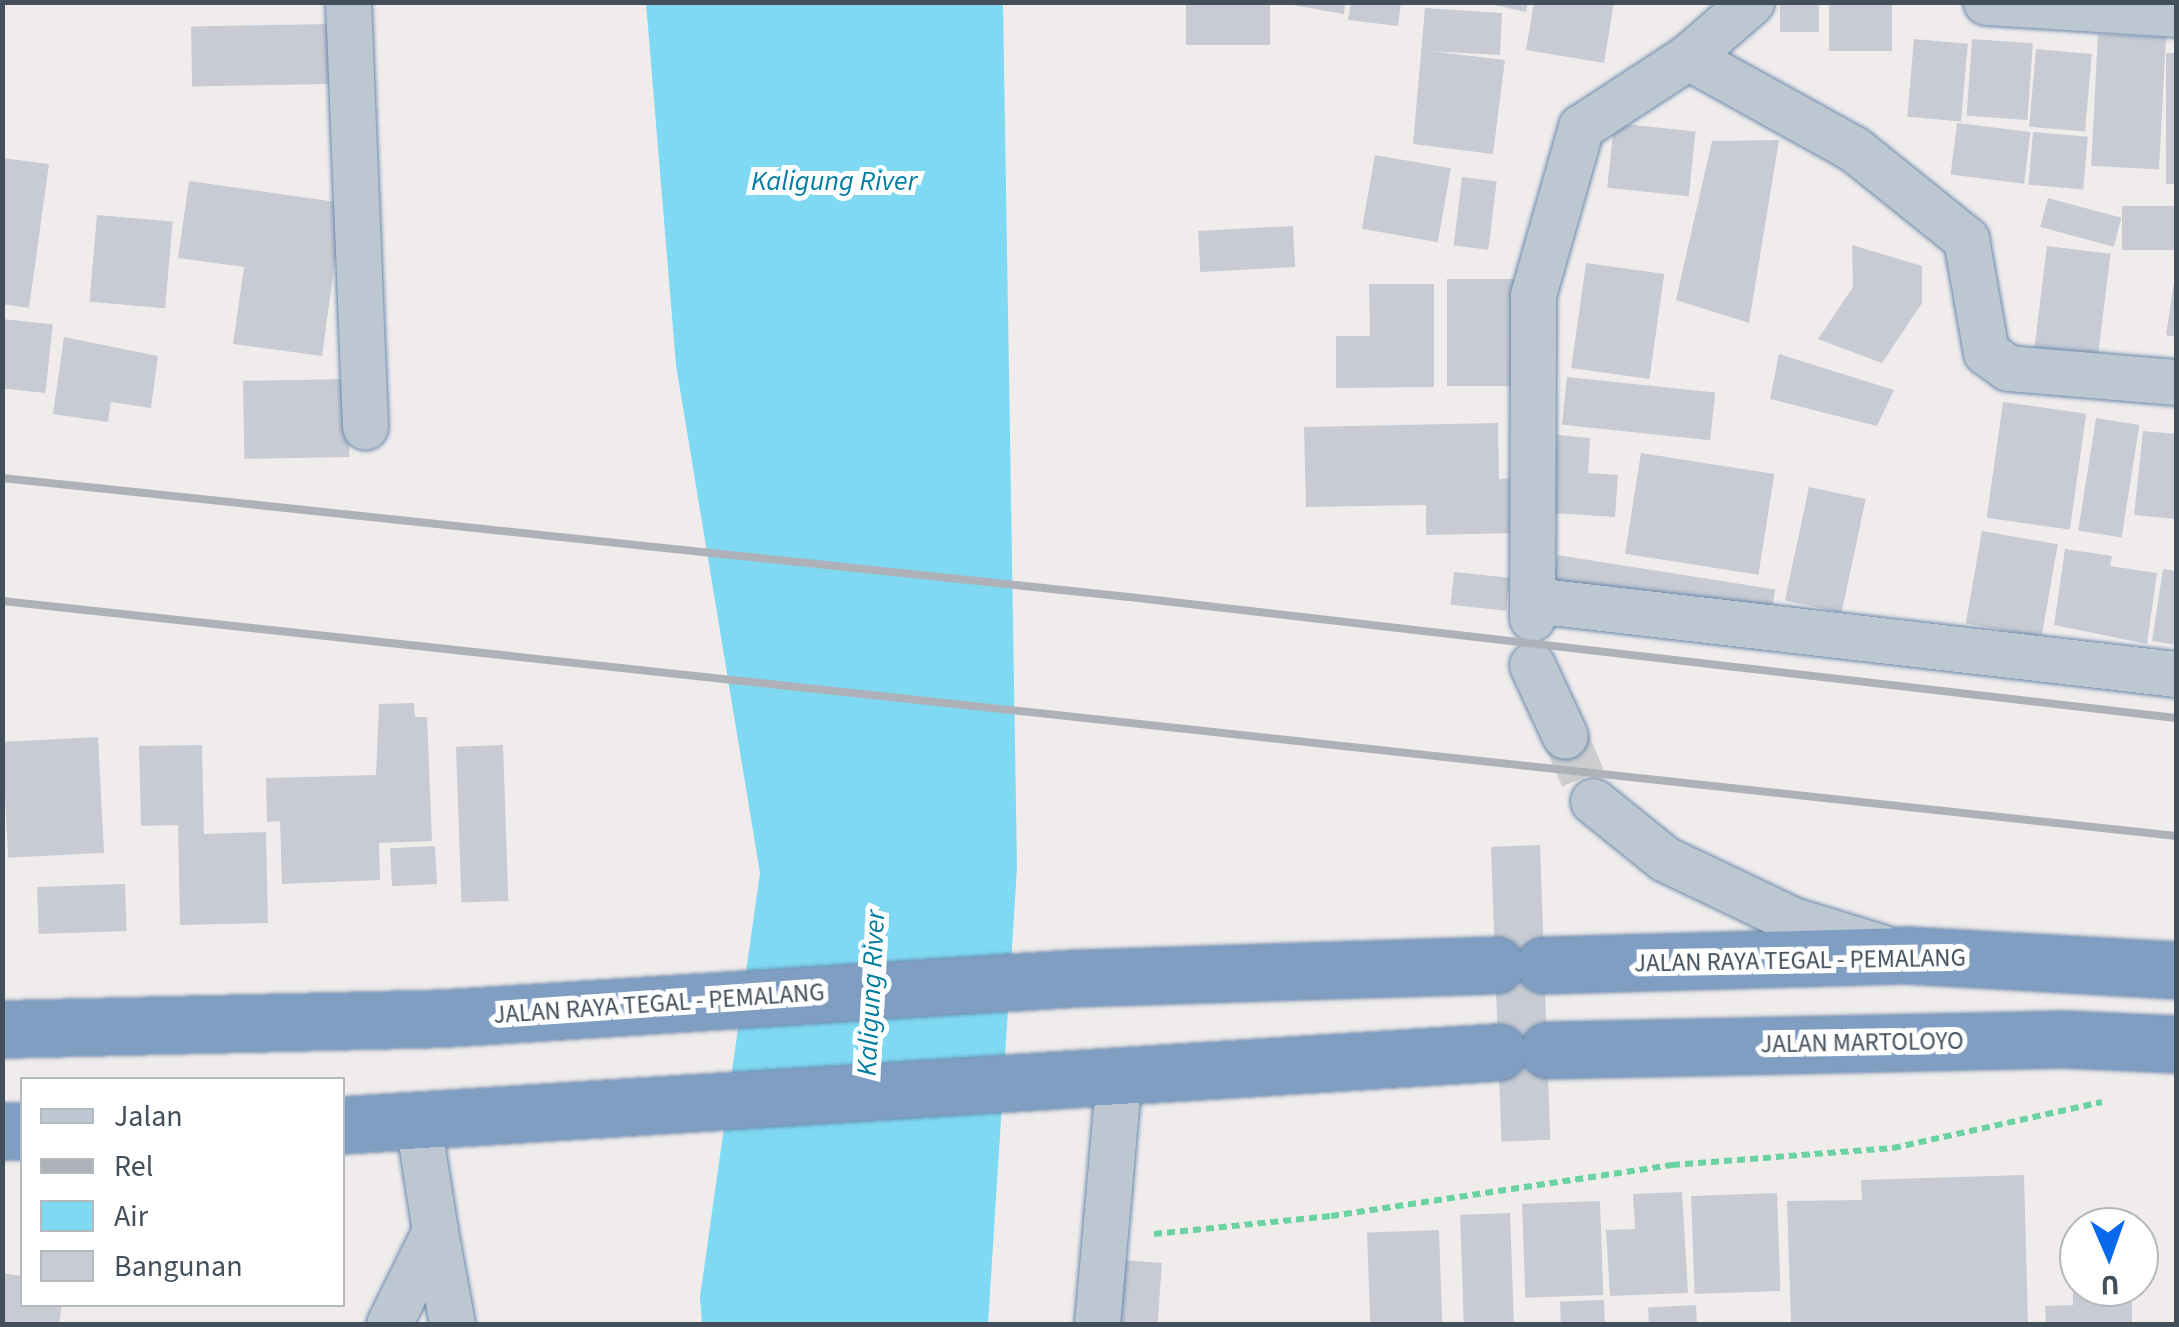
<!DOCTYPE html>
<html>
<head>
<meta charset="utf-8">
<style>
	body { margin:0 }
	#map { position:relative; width:2179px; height:1327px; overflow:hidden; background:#f0ecec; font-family:"Source Sans 3",sans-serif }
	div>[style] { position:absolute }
	.water>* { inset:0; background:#7fd9f3 }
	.building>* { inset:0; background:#c8cbd3; transform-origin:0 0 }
	.street-tunnel>* { height:45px; margin-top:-22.5px; transform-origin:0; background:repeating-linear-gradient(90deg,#cdcdcf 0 45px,transparent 0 67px) }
	.path>* { height:6px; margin-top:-3px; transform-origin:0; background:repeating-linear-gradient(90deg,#6bd3a1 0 8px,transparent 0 13px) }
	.roads { filter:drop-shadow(0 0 2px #6b89ac) drop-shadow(0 0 2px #6b89ac) }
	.street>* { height:45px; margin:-22.5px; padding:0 22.5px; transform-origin:22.5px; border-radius:22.5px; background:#bcc7d1 }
	.highway>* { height:55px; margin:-27.5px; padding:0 27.5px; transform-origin:27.5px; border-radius:27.5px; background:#809ec1 }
	.rail>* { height:8px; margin:-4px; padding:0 4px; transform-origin:4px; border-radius:4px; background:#aeb2b8 }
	span { translate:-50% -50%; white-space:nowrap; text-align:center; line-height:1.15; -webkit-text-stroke:10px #fff; paint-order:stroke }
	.street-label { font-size:25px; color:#43505c }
	.water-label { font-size:28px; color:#027ea2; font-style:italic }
	.frame { position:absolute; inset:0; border:5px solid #43505c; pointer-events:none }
	.legend { position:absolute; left:20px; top:1077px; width:325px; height:230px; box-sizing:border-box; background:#fff; border:2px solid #b4b9be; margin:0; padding:12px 18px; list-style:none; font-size:30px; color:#43505c }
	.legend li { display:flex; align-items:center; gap:20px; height:50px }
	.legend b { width:50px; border:2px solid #b4b9be }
	.north { position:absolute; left:2059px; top:1207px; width:100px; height:100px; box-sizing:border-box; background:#fff; border:2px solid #b4b9be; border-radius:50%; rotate:178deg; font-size:28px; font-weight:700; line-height:40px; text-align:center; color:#43505c }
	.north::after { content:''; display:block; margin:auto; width:35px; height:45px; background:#0969ed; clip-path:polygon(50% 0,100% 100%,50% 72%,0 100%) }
</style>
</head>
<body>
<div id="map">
	<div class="water">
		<div style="clip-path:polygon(646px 3px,1003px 3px,1017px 868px,988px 1324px,702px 1324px,700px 1297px,760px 873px,676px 365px)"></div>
	</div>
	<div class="building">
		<div style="left:1186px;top:2px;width:84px;height:43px"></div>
		<div style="clip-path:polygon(1275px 2px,1345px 2px,1344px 14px)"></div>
		<div style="clip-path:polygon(1351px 2px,1401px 2px,1398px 26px,1348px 20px)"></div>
		<div style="clip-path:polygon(1481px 2px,1528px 2px,1526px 12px)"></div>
		<div style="clip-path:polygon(1534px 2px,1614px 2px,1604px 63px,1526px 50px)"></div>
		<div style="left:1780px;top:2px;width:39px;height:30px"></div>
		<div style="left:1829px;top:2px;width:63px;height:49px"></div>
		<div style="clip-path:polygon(1425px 8px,1502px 13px,1500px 55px,1429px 51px,1505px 60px,1493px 154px,1413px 144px)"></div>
		<div style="left:331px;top:24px;width:60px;height:140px;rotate:89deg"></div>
		<div style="left:2098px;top:34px;width:68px;height:132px;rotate:3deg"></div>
		<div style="left:1914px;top:39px;width:54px;height:78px;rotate:5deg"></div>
		<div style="left:1972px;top:39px;width:61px;height:77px;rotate:4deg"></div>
		<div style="left:2036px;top:49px;width:56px;height:78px;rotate:5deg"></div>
		<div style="left:2166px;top:53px;width:10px;height:131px"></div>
		<div style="left:1614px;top:123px;width:82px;height:65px;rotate:6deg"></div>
		<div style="left:1957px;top:123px;width:74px;height:52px;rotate:7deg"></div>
		<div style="left:2033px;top:132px;width:55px;height:53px;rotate:5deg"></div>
		<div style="clip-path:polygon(1779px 140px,1749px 323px,1676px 300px,1712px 141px)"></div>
		<div style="left:1375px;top:155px;width:77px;height:75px;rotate:10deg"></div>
		<div style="clip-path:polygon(2px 158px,49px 164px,29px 308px,2px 304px)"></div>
		<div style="left:1462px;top:177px;width:35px;height:69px;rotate:7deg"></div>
		<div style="clip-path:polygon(189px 181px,343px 203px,322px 356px,233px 344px,244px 267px,178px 258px)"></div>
		<div style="left:2048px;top:198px;width:76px;height:30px;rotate:15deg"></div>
		<div style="left:2176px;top:206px;width:44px;height:54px;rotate:90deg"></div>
		<div style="left:97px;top:215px;width:76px;height:87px;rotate:5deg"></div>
		<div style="left:1293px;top:226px;width:41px;height:95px;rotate:87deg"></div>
		<div style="clip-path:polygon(1852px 245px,1922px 266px,1922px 303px,1882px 363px,1818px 339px,1853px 287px)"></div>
		<div style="left:2047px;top:246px;width:64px;height:107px;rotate:7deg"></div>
		<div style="left:1586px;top:263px;width:79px;height:106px;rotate:8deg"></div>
		<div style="left:1447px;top:279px;width:69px;height:107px"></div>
		<div style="clip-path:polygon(2174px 282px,2176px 282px,2176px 337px,2166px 335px)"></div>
		<div style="clip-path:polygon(1369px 284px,1434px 284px,1434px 387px,1336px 388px,1336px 336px,1370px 336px)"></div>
		<div style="left:2px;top:319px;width:51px;height:69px;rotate:6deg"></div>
		<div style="clip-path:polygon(64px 337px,158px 356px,151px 408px,111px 402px,108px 422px,53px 414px)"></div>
		<div style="clip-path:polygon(1779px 354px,1894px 390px,1877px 426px,1770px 399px)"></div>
		<div style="left:1567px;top:377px;width:149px;height:48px;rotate:6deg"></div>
		<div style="left:348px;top:379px;width:78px;height:105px;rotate:89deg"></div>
		<div style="left:2003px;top:402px;width:84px;height:117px;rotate:8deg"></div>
		<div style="left:2096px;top:418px;width:44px;height:114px;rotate:9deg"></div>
		<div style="clip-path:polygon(1498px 423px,1499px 479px,1516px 478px,1517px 533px,1426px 535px,1426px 505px,1306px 507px,1304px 427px)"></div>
		<div style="clip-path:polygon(2143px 431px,2176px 434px,2176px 519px,2134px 515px)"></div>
		<div style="clip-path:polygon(1557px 435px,1590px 438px,1588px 473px,1618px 475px,1615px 517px,1551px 513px)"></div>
		<div style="left:1641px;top:453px;width:135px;height:102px;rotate:9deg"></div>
		<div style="left:1809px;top:487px;width:58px;height:116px;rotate:12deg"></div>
		<div style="left:1982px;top:531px;width:77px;height:94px;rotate:10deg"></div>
		<div style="clip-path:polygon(2065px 549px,2112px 556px,2110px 566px,2157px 573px,2147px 644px,2054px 625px)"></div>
		<div style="left:1557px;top:555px;width:221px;height:30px;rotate:9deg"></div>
		<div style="clip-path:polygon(2163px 569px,2176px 571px,2176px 645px,2152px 641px)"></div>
		<div style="left:1454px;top:572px;width:56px;height:33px;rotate:6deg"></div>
		<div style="clip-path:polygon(414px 703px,415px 717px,427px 717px,432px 841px,379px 843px,380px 880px,282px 884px,280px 821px,267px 822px,266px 778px,376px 775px,379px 704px)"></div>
		<div style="left:98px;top:737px;width:116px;height:96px;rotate:87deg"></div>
		<div style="clip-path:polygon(202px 745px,204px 834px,266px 832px,268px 923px,180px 925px,178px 825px,141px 826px,139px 746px)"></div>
		<div style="left:503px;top:745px;width:156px;height:47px;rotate:88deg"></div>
		<div style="left:1540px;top:845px;width:295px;height:49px;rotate:88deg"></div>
		<div style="left:435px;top:846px;width:38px;height:45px;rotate:87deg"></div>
		<div style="left:125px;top:884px;width:47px;height:88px;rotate:88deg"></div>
		<div style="clip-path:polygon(2024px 1175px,2028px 1324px,1791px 1324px,1787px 1201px,1862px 1200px,1861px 1180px)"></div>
		<div style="clip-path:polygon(1682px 1192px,1688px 1293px,1610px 1296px,1606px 1230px,1635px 1229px,1633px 1194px)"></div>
		<div style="left:1777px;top:1193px;width:98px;height:86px;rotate:88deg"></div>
		<div style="left:1600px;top:1201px;width:94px;height:78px;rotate:88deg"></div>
		<div style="left:1510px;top:1213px;width:111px;height:50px;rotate:88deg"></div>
		<div style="left:1439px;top:1230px;width:94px;height:72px;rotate:88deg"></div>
		<div style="clip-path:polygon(2072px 1237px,2079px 1237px,2079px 1287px,2132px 1287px,2132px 1324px,2046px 1324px,2045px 1306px,2073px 1305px)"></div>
		<div style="left:1120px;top:1260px;width:42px;height:64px;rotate:4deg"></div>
		<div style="clip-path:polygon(2px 1273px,22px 1276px,22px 1304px,62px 1304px,59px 1324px,2px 1324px)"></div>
		<div style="left:1604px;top:1300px;width:24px;height:44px;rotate:88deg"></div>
		<div style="left:1696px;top:1305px;width:19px;height:48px;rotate:87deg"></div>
	</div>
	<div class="street-tunnel">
		<div style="left:1565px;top:736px;width:71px;rotate:66.7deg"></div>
	</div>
	<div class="path">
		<div style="left:1154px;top:1234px;width:178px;rotate:-5.8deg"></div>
		<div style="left:1331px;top:1216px;width:345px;rotate:-8.5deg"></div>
		<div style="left:1672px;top:1165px;width:222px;rotate:-4.4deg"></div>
		<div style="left:1893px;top:1148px;width:214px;rotate:-12.4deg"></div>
	</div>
	<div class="roads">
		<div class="street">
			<div style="left:348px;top:2px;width:425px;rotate:87.7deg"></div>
			<div style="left:1986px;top:2px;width:190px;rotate:3.6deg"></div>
			<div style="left:1688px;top:57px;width:190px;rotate:29deg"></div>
			<div style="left:1854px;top:149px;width:144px;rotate:38.8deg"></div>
			<div style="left:1966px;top:239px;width:115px;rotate:80deg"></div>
			<div style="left:1986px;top:352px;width:27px;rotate:36deg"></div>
			<div style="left:2008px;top:368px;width:169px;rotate:4.8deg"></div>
			<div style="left:1533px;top:600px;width:647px;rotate:6.57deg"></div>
			<div style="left:1532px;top:618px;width:323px;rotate:-89.8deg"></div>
			<div style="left:1533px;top:295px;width:175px;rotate:-74.1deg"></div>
			<div style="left:1581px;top:127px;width:128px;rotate:-33.2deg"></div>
			<div style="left:1688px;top:57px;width:84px;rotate:-41.1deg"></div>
			<div style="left:1532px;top:665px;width:78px;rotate:65.1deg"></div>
			<div style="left:1593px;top:801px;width:92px;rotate:38.9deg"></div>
			<div style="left:1665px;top:859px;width:142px;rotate:25.5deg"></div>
			<div style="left:1793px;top:920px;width:92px;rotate:17.1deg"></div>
			<div style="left:435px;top:1231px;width:95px;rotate:79.6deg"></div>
			<div style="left:389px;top:1324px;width:104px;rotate:-63.7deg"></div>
			<div style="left:435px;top:1231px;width:109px;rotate:-98.9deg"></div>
			<div style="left:1097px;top:1324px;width:251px;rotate:-85deg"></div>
		</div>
		<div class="highway">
			<div style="left:1544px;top:965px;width:363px;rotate:-1.6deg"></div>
			<div style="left:1907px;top:955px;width:269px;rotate:3.2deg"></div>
			<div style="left:2px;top:1029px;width:444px;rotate:-1.4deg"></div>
			<div style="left:446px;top:1018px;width:632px;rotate:-3.63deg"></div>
			<div style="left:1077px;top:978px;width:419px;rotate:-1.8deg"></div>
			<div style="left:1548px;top:1050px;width:515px;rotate:-1.22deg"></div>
			<div style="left:2063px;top:1039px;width:113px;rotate:2.5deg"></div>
			<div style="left:342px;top:1125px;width:1159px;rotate:-3.61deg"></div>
			<div style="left:2px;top:1131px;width:20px"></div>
		</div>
	</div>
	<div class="rail">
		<div style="left:2px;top:478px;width:1133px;rotate:6.03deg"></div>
		<div style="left:1129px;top:597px;width:1054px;rotate:6.59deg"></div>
		<div style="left:2px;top:601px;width:2187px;rotate:6.17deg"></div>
	</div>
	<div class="street-label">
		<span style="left:1800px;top:961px;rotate:-1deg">JALAN RAYA TEGAL - PEMALANG</span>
		<span style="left:659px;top:1004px;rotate:-4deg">JALAN RAYA TEGAL - PEMALANG</span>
		<span style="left:1862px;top:1043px;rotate:-1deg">JALAN MARTOLOYO</span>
	</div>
	<div class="water-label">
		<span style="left:834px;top:181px">Kaligung River</span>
		<span style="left:871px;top:993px;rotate:-87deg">Kaligung River</span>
	</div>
	<div class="frame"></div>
	<ul class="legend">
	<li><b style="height:12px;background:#bcc7d1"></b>Jalan</li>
	<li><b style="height:12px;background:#aeb2b8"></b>Rel</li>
	<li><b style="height:28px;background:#7fd9f3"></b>Air</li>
	<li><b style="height:28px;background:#c8cbd3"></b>Bangunan</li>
	</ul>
	<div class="north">U</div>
</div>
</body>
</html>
